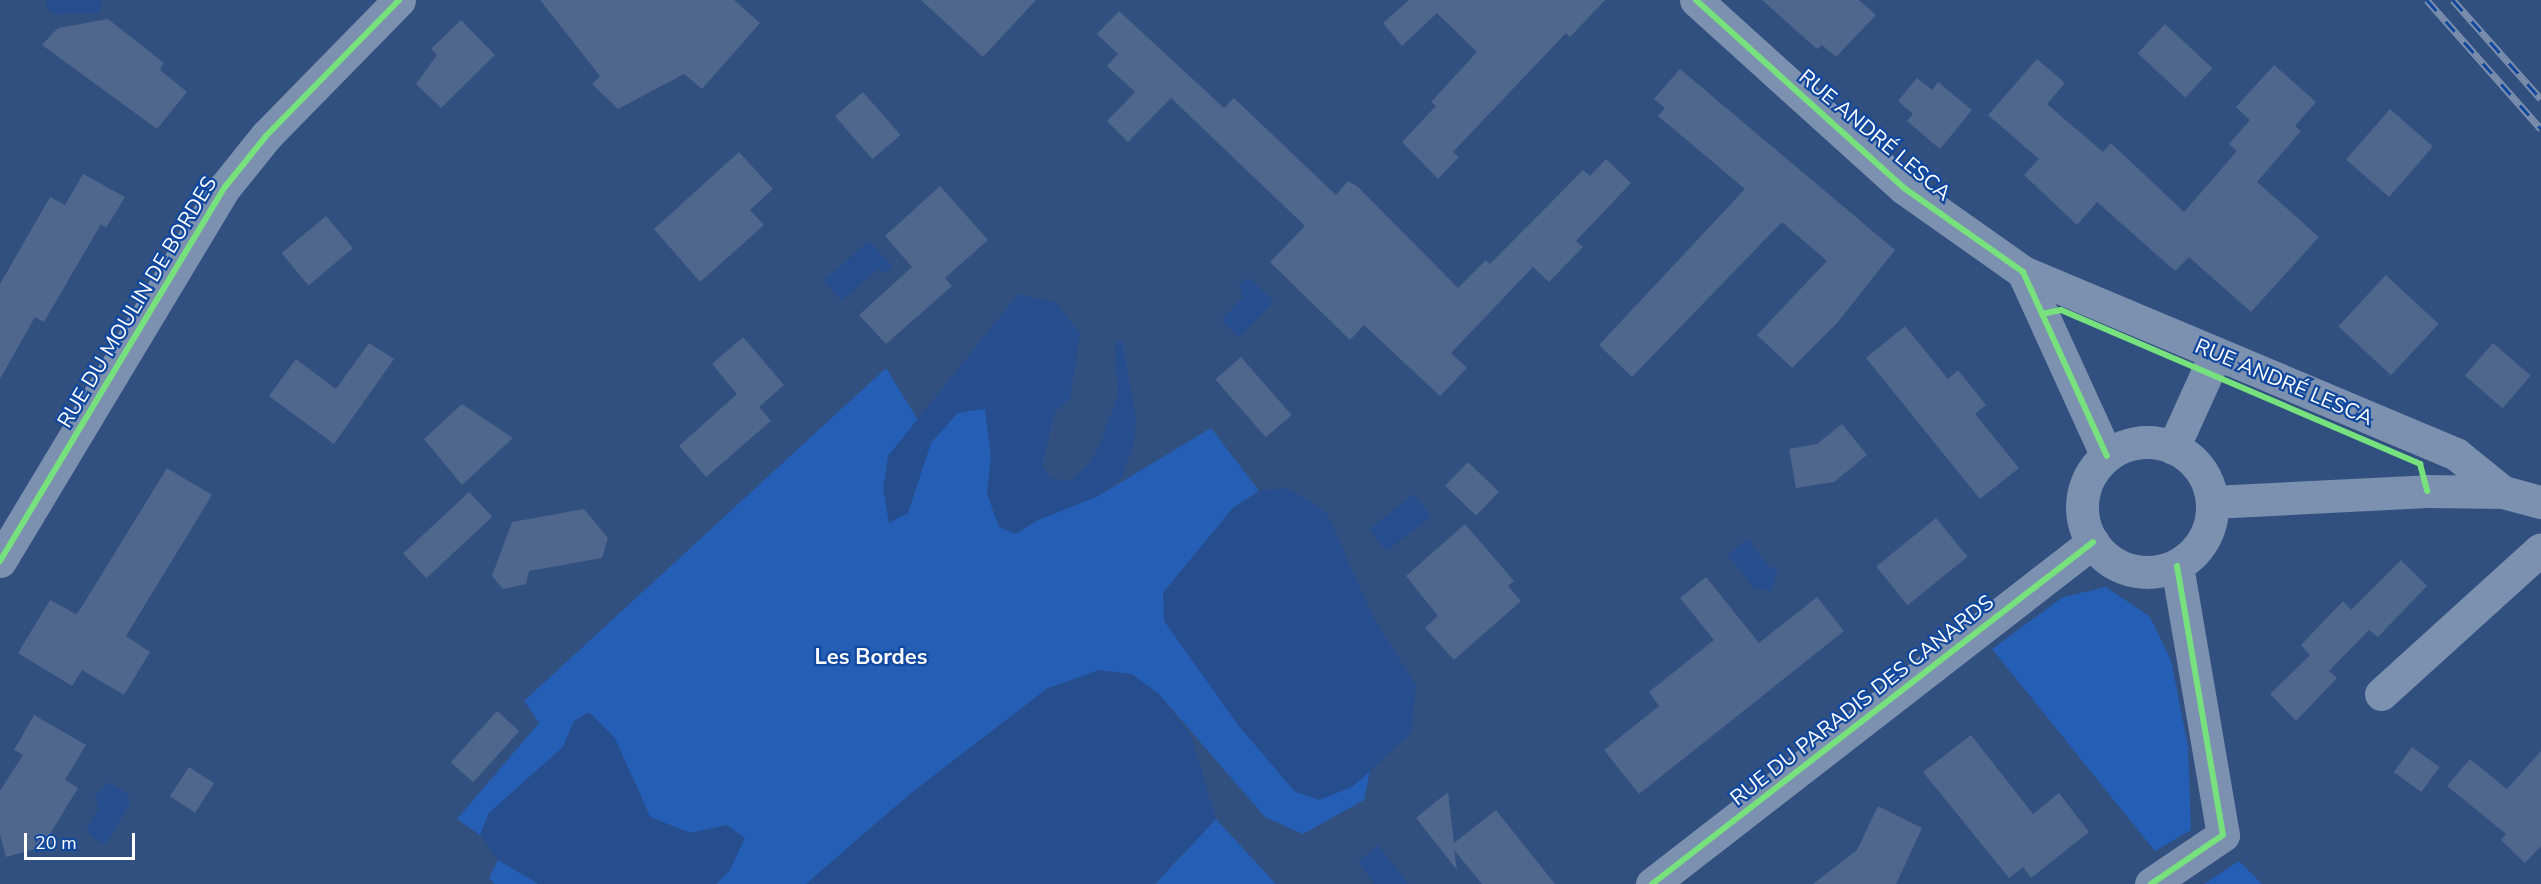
<!DOCTYPE html>
<html>
<head>
<meta charset="utf-8">
<style>
	body { margin:0 }
	#map { position:relative; width:2541px; height:884px; overflow:hidden; background:#314f7f; font-family:"Nunito Sans",sans-serif }
	div>[style] { position:absolute }
	.green>* { inset:0; background:#255fb5 }
	.water>* { inset:0; background:#264e8e; transform-origin:0 0 }
	.building>* { inset:0; background:#4f678d; transform-origin:0 0 }
	.street>* { height:33px; margin:-16.5px; padding:0 16.5px; transform-origin:16.5px; border-radius:16.5px; background:#7c90af }
	.street>.ring { margin:-16.5px; padding:0; box-sizing:content-box; background:none; border:33px solid #7c90af; border-radius:50% }
	.rail>* { height:7px; margin-top:-3.5px; transform-origin:0; background:repeating-linear-gradient(90deg,#11489f 0 14px,#7c90ae 0 28px); box-sizing:border-box; border-block:2px solid #7c90ae }
	.cycleway>* { height:6px; margin:-3px; padding:0 3px; transform-origin:3px; border-radius:3px; background:#77e17e }
	span { translate:-50% -50%; white-space:nowrap; text-align:center; line-height:1.15; -webkit-text-stroke:4.5px #11489f; paint-order:stroke }
	.street-label { font-size:21px; color:#fff }
	.neighbourhood-label { font-size:22px; color:#fff; font-weight:700 }
	.scale { position:absolute; left:24px; top:833px; width:111px; height:27px; box-sizing:border-box; border:3px solid #fff; border-top:0; padding-left:8px; font-size:18px; line-height:21px; white-space:nowrap; color:#fff; -webkit-text-stroke:4px #11489f; paint-order:stroke }
</style>
</head>
<body>
<div id="map">
	<div class="green">
		<div style="clip-path:polygon(886px 368px,918px 420px,888px 456px,908px 513px,931px 442px,957px 413px,985px 408px,991px 457px,987px 494px,1015px 534px,1038px 520px,1098px 496px,1211px 428px,1259px 491px,1233px 508px,1163px 593px,1352px 787px,1370px 771px,1364px 800px,1303px 834px,1265px 817px,1158px 693px,1048px 688px,910px 794px,806px 884px,716px 884px,730px 870px,727px 825px,690px 833px,650px 817px,633px 778px,574px 721px,563px 747px,489px 813px,480px 835px,457px 819px,539px 723px,524px 701px)"></div>
		<div style="clip-path:polygon(2106px 587px,2150px 617px,2171px 660px,2188px 747px,2191px 830px,2155px 851px,1992px 649px,2063px 597px)"></div>
		<div style="clip-path:polygon(1216px 819px,1276px 884px,1155px 884px)"></div>
		<div style="clip-path:polygon(498px 860px,539px 884px,495px 884px,489px 878px)"></div>
		<div style="clip-path:polygon(2239px 861px,2262px 884px,2204px 884px)"></div>
	</div>
	<div class="water">
		<div style="clip-path:polygon(46px 0,101px 0,100px 13px,55px 14px,47px 8px)"></div>
		<div style="clip-path:polygon(869px 241px,892px 266px,886px 273px,878px 269px,841px 301px,824px 280px)"></div>
		<div style="clip-path:polygon(1248px 277px,1274px 301px,1239px 337px,1221px 320px,1243px 297px,1239px 285px)"></div>
		<div style="clip-path:polygon(1018px 294px,1056px 303px,1080px 333px,1070px 399px,1055px 412px,1042px 465px,1051px 479px,1072px 480px,1089px 464px,1100px 444px,1118px 394px,1115px 342px,1122px 341px,1136px 418px,1134px 444px,1121px 479px,1098px 496px,1038px 520px,1015px 534px,999px 527px,987px 494px,991px 457px,985px 409px,958px 413px,931px 443px,908px 513px,889px 523px,883px 489px,888px 456px)"></div>
		<div style="clip-path:polygon(1288px 488px,1327px 513px,1374px 619px,1416px 685px,1411px 733px,1352px 787px,1319px 800px,1295px 792px,1238px 725px,1164px 621px,1163px 593px,1233px 508px,1259px 491px)"></div>
		<div style="left:1414px;top:494px;width:28px;height:57px;rotate:52deg"></div>
		<div style="clip-path:polygon(1748px 539px,1769px 567px,1778px 568px,1771px 591px,1753px 587px,1728px 555px)"></div>
		<div style="clip-path:polygon(1099px 670px,1132px 674px,1158px 693px,1191px 736px,1216px 819px,1154px 884px,806px 884px,910px 794px,1048px 688px)"></div>
		<div style="clip-path:polygon(589px 712px,615px 738px,650px 817px,690px 833px,727px 825px,745px 838px,730px 870px,716px 884px,539px 884px,498px 860px,480px 835px,489px 813px,563px 747px,574px 721px)"></div>
		<div style="clip-path:polygon(109px 782px,128px 794px,130px 804px,106px 844px,101px 844px,86px 830px,99px 808px,95px 796px)"></div>
		<div style="clip-path:polygon(1378px 845px,1409px 884px,1410px 884px,1375px 884px,1358px 862px)"></div>
	</div>
	<div class="building">
		<div style="clip-path:polygon(540px 0,734px 0,760px 23px,702px 89px,684px 74px,618px 109px,592px 84px,600px 76px)"></div>
		<div style="clip-path:polygon(921px 0,1036px 0,983px 57px)"></div>
		<div style="clip-path:polygon(1409px 0,1605px 0,1570px 37px,1566px 33px,1453px 152px,1459px 157px,1438px 179px,1402px 142px,1436px 106px,1431px 102px,1477px 52px,1437px 13px,1402px 46px,1383px 23px)"></div>
		<div style="clip-path:polygon(1762px 0,1859px 0,1876px 15px,1836px 57px,1822px 45px,1817px 49px)"></div>
		<div style="clip-path:polygon(1119px 11px,1224px 108px,1234px 98px,1336px 195px,1348px 181px,1358px 187px,1458px 288px,1486px 260px,1490px 264px,1583px 170px,1590px 176px,1606px 159px,1631px 183px,1576px 241px,1583px 247px,1549px 282px,1533px 267px,1451px 353px,1467px 368px,1440px 396px,1364px 325px,1350px 340px,1270px 262px,1305px 226px,1171px 98px,1128px 142px,1107px 121px,1135px 92px,1107px 66px,1118px 54px,1097px 34px)"></div>
		<div style="clip-path:polygon(108px 19px,164px 63px,160px 70px,187px 92px,157px 129px,42px 45px,58px 28px)"></div>
		<div style="clip-path:polygon(461px 20px,495px 55px,441px 108px,416px 84px,437px 55px,431px 49px)"></div>
		<div style="left:2165px;top:24px;width:65px;height:40px;rotate:43deg"></div>
		<div style="clip-path:polygon(2037px 59px,2065px 83px,2047px 104px,2103px 152px,2111px 143px,2184px 212px,2237px 151px,2229px 144px,2250px 120px,2236px 107px,2274px 65px,2316px 102px,2295px 126px,2301px 131px,2257px 182px,2319px 237px,2251px 312px,2189px 257px,2175px 271px,2097px 202px,2077px 225px,2024px 175px,2039px 159px,1988px 115px)"></div>
		<div style="clip-path:polygon(1680px 69px,1895px 250px,1837px 323px,1792px 368px,1757px 335px,1827px 261px,1782px 222px,1632px 377px,1599px 345px,1745px 189px,1658px 116px,1665px 108px,1654px 99px)"></div>
		<div style="clip-path:polygon(1917px 78px,1932px 90px,1938px 82px,1972px 110px,1940px 149px,1907px 121px,1913px 114px,1898px 101px)"></div>
		<div style="left:863px;top:92px;width:57px;height:37px;rotate:49deg"></div>
		<div style="left:2390px;top:109px;width:57px;height:67px;rotate:41deg"></div>
		<div style="clip-path:polygon(739px 152px,773px 189px,750px 210px,764px 225px,700px 282px,654px 229px)"></div>
		<div style="clip-path:polygon(83px 174px,125px 197px,106px 228px,101px 224px,44px 322px,35px 317px,0 379px,0 284px,50px 197px,65px 205px)"></div>
		<div style="clip-path:polygon(940px 186px,988px 240px,945px 278px,952px 286px,886px 344px,859px 315px,912px 267px,885px 236px)"></div>
		<div style="left:326px;top:216px;width:42px;height:58px;rotate:50deg"></div>
		<div style="left:2386px;top:275px;width:72px;height:70px;rotate:43deg"></div>
		<div style="clip-path:polygon(1905px 326px,1948px 379px,1958px 370px,1986px 405px,1975px 414px,2019px 468px,1980px 499px,1866px 358px)"></div>
		<div style="clip-path:polygon(743px 337px,784px 385px,759px 407px,771px 421px,706px 477px,679px 446px,737px 394px,712px 364px)"></div>
		<div style="clip-path:polygon(369px 343px,394px 359px,334px 444px,269px 396px,296px 359px,336px 389px)"></div>
		<div style="left:2493px;top:343px;width:50px;height:43px;rotate:41deg"></div>
		<div style="left:1241px;top:357px;width:77px;height:34px;rotate:49deg"></div>
		<div style="clip-path:polygon(462px 404px,513px 438px,462px 485px,424px 439px)"></div>
		<div style="clip-path:polygon(1842px 424px,1867px 455px,1834px 482px,1796px 488px,1789px 449px,1817px 444px)"></div>
		<div style="left:1468px;top:462px;width:43px;height:33px;rotate:44deg"></div>
		<div style="clip-path:polygon(167px 468px,212px 495px,126px 636px,150px 652px,124px 695px,82px 670px,72px 686px,18px 653px,50px 600px,76px 614px,81px 608px)"></div>
		<div style="left:469px;top:492px;width:34px;height:90px;rotate:47deg"></div>
		<div style="clip-path:polygon(584px 509px,608px 538px,602px 558px,529px 571px,526px 584px,503px 589px,492px 576px,512px 522px)"></div>
		<div style="left:1936px;top:518px;width:50px;height:77px;rotate:51deg"></div>
		<div style="clip-path:polygon(1465px 524px,1514px 581px,1508px 586px,1521px 601px,1454px 660px,1425px 628px,1438px 616px,1406px 576px)"></div>
		<div style="clip-path:polygon(2401px 560px,2427px 586px,2378px 637px,2369px 630px,2329px 671px,2337px 678px,2296px 721px,2270px 694px,2310px 655px,2301px 645px,2343px 601px,2351px 610px)"></div>
		<div style="clip-path:polygon(1706px 577px,1759px 643px,1817px 597px,1844px 631px,1639px 794px,1604px 750px,1659px 706px,1649px 692px,1714px 640px,1680px 598px)"></div>
		<div style="left:497px;top:711px;width:30px;height:69px;rotate:42deg"></div>
		<div style="clip-path:polygon(34px 715px,86px 745px,65px 780px,78px 788px,50px 834px,53px 844px,6px 857px,0 834px,0 791px,23px 755px,14px 750px)"></div>
		<div style="clip-path:polygon(1971px 735px,2033px 814px,2059px 793px,2089px 832px,2031px 878px,2023px 867px,2009px 878px,1923px 772px)"></div>
		<div style="left:2412px;top:747px;width:34px;height:31px;rotate:36deg"></div>
		<div style="clip-path:polygon(2541px 751px,2541px 846px,2525px 863px,2501px 840px,2506px 834px,2447px 786px,2470px 759px,2507px 789px)"></div>
		<div style="left:189px;top:767px;width:30px;height:35px;rotate:33deg"></div>
		<div style="clip-path:polygon(1448px 792px,1454px 843px,1496px 810px,1555px 884px,1482px 884px,1454px 850px,1457px 870px,1416px 818px)"></div>
		<div style="clip-path:polygon(1878px 806px,1922px 828px,1896px 884px,1813px 884px,1857px 850px)"></div>
	</div>
	<div class="street">
		<div style="left:1696px;top:0;width:280px;rotate:42.1deg"></div>
		<div style="left:1904px;top:188px;width:146px;rotate:35.2deg"></div>
		<div style="left:2023px;top:272px;width:202px;rotate:65.5deg"></div>
		<div style="left:2023px;top:272px;width:470px;rotate:22.8deg"></div>
		<div style="left:2456px;top:454px;width:60px;rotate:39deg"></div>
		<div class="ring" style="left:2082px;top:442px;width:97px;height:97px"></div>
		<div style="left:2173px;top:448px;width:104px;rotate:-65.6deg"></div>
		<div style="left:2212px;top:502px;width:215px;rotate:-2.9deg"></div>
		<div style="left:2427px;top:491px;width:76px;rotate:0.8deg"></div>
		<div style="left:2503px;top:492px;width:39px;rotate:15deg"></div>
		<div style="left:0;top:561px;width:436px;rotate:-59deg"></div>
		<div style="left:225px;top:187px;width:65px;rotate:-51.2deg"></div>
		<div style="left:266px;top:136px;width:190px;rotate:-45.6deg"></div>
		<div style="left:2381px;top:694px;width:215px;rotate:-42.2deg"></div>
		<div style="left:1652px;top:884px;width:558px;rotate:-37.79deg"></div>
		<div style="left:2151px;top:884px;width:87px;rotate:-34.2deg"></div>
		<div style="left:2223px;top:835px;width:273px;rotate:-99.7deg"></div>
	</div>
	<div class="rail">
		<div style="left:2427px;top:0;width:172px;rotate:48.5deg"></div>
		<div style="left:2453px;top:0;width:132px;rotate:48.4deg"></div>
	</div>
	<div class="cycleway">
		<div style="left:1696px;top:0;width:280px;rotate:42.1deg"></div>
		<div style="left:1904px;top:188px;width:146px;rotate:35.2deg"></div>
		<div style="left:2023px;top:272px;width:202px;rotate:65.5deg"></div>
		<div style="left:2042px;top:314px;width:19px;rotate:-12deg"></div>
		<div style="left:2061px;top:310px;width:391px;rotate:23.2deg"></div>
		<div style="left:2420px;top:464px;width:28px;rotate:75deg"></div>
		<div style="left:0;top:561px;width:436px;rotate:-59deg"></div>
		<div style="left:225px;top:187px;width:65px;rotate:-51.2deg"></div>
		<div style="left:266px;top:136px;width:190px;rotate:-45.6deg"></div>
		<div style="left:1652px;top:884px;width:558px;rotate:-37.79deg"></div>
		<div style="left:2151px;top:884px;width:87px;rotate:-34.2deg"></div>
		<div style="left:2223px;top:835px;width:273px;rotate:-99.7deg"></div>
	</div>
	<div class="street-label">
		<span style="left:1875px;top:135px;rotate:40deg">RUE ANDRÉ LESCA</span>
		<span style="left:137px;top:302px;rotate:-59deg">RUE DU MOULIN DE BORDES</span>
		<span style="left:2284px;top:382px;rotate:23deg">RUE ANDRÉ LESCA</span>
		<span style="left:1862px;top:700px;rotate:-38deg">RUE DU PARADIS DES CANARDS</span>
	</div>
	<div class="neighbourhood-label">
		<span style="left:871px;top:658px">Les Bordes</span>
	</div>
	<div class="scale">20 m</div>
</div>
</body>
</html>
